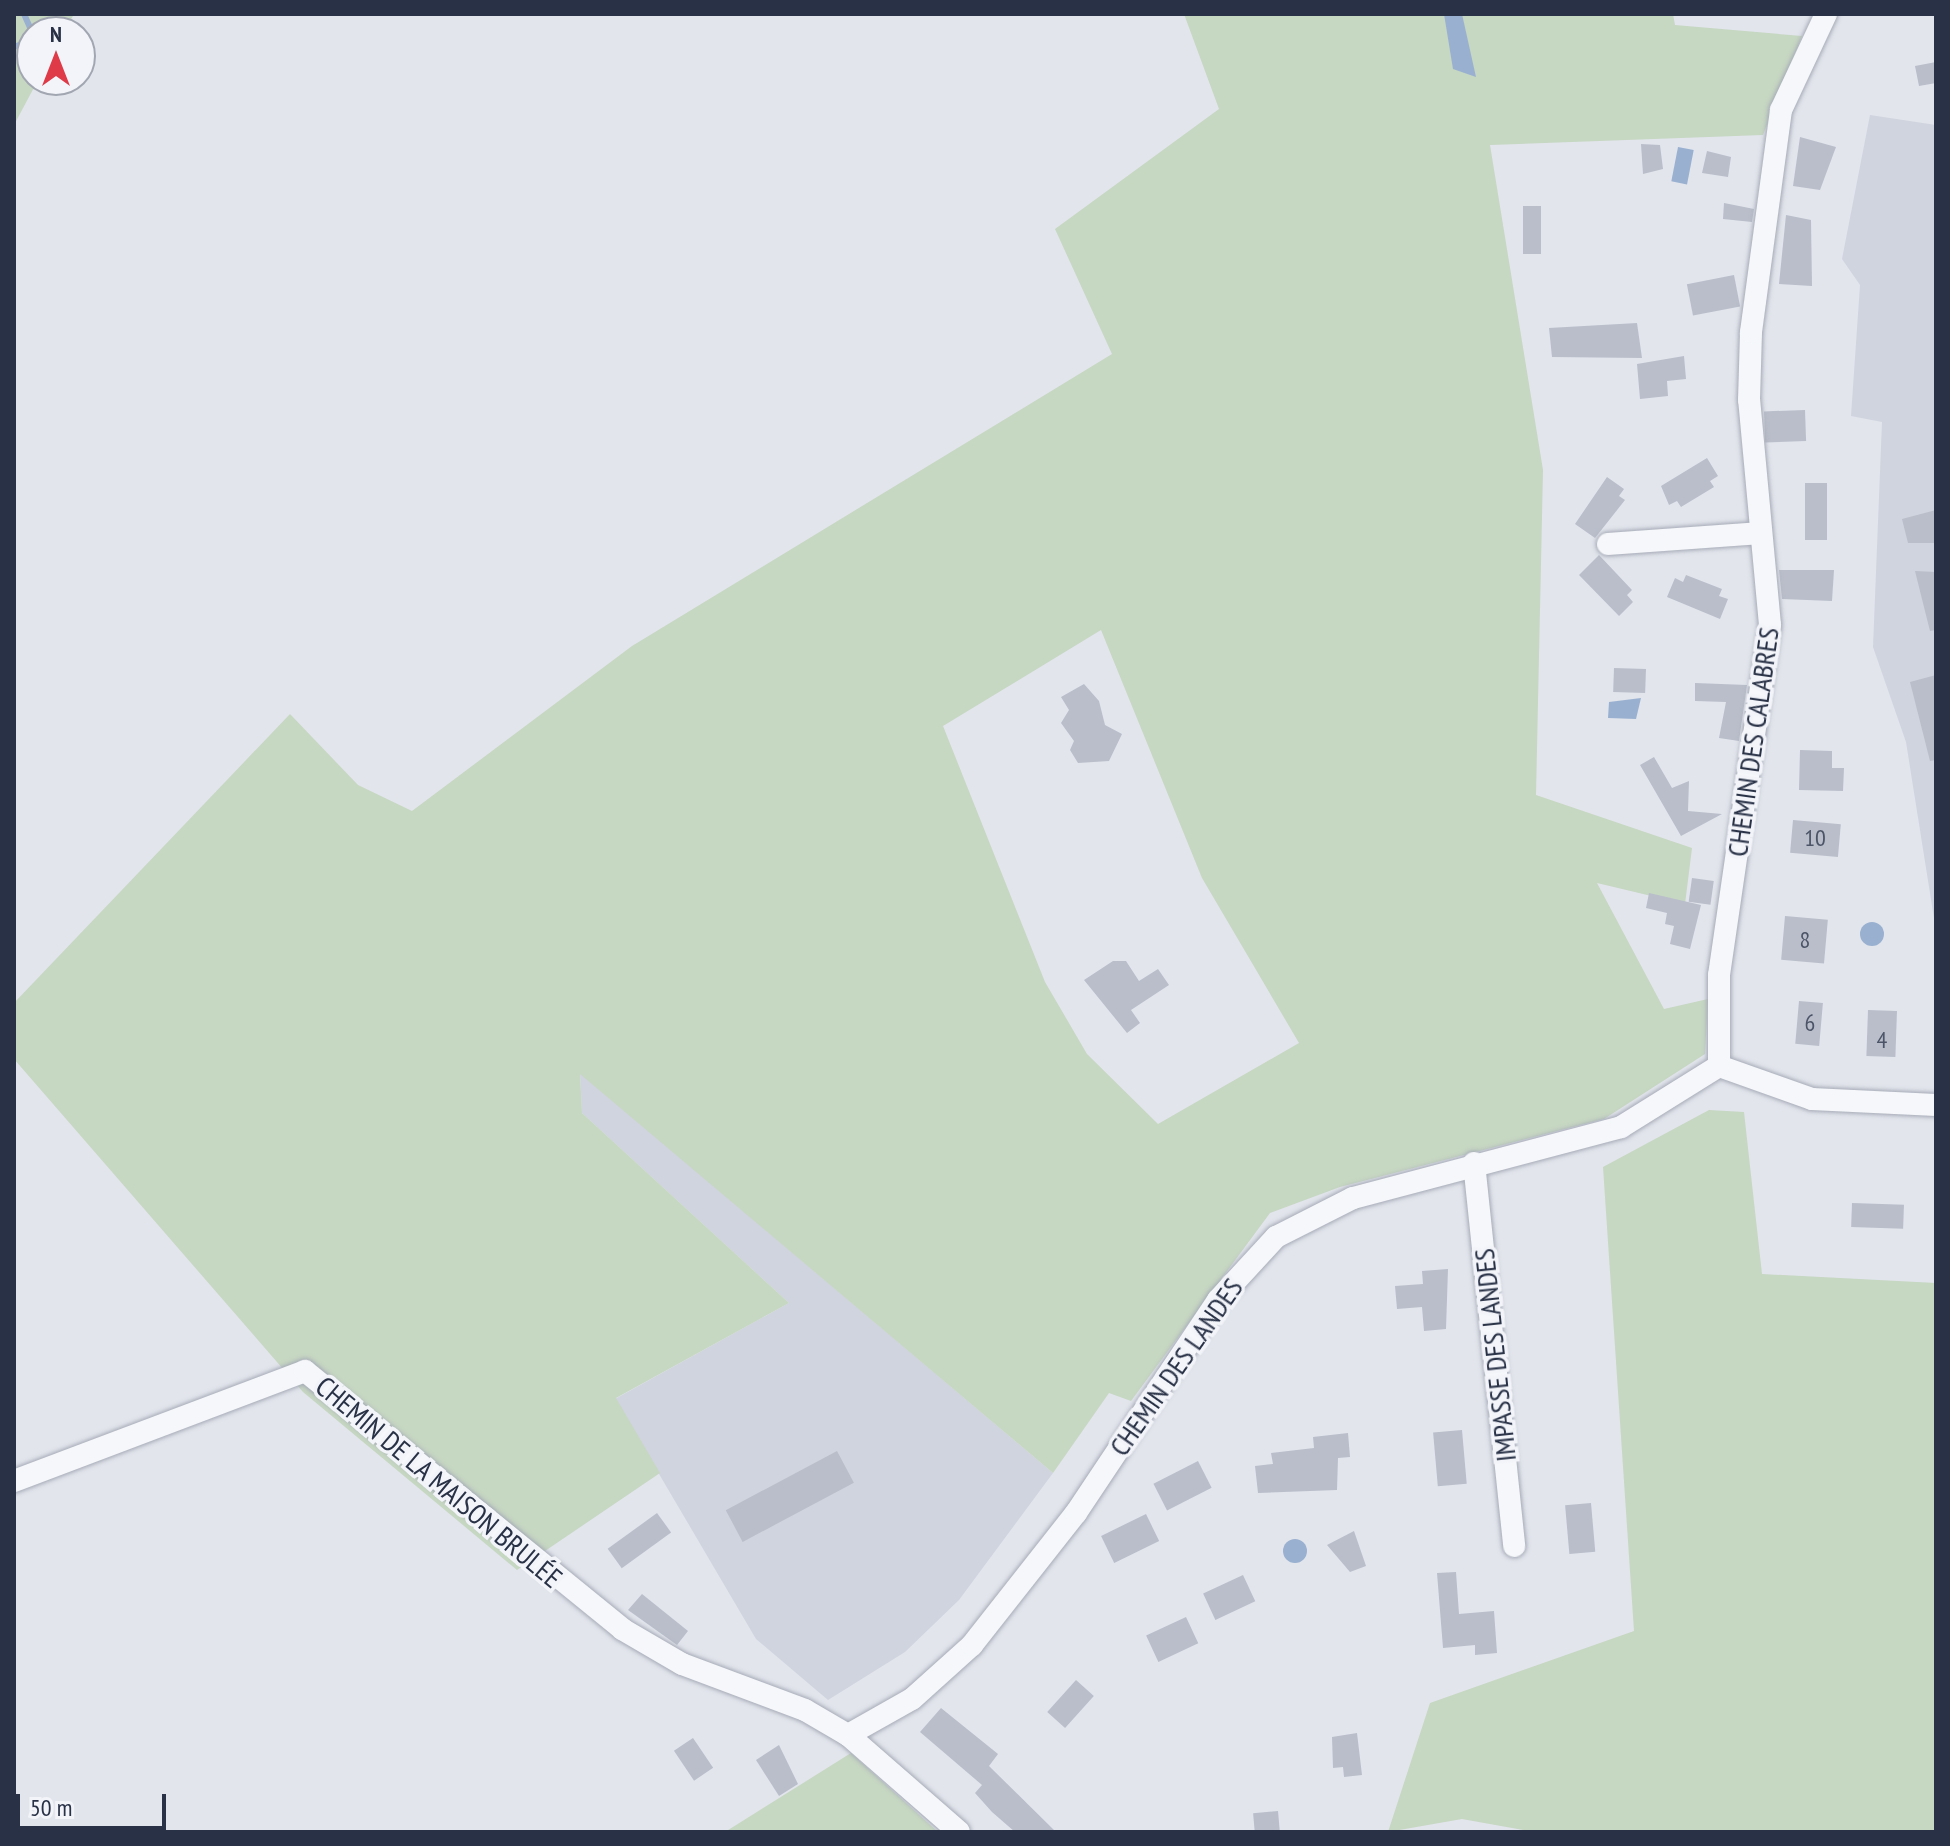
<!DOCTYPE html>
<html>
<head>
<meta charset="utf-8">
<style>
	body { margin:0 }
	#map { position:relative; width:1950px; height:1846px; overflow:hidden; background:#e2e5ec; font-family:"PT Sans Narrow",sans-serif }
	div>[style] { position:absolute }
	.built>* { inset:0; background:#d0d4de }
	.green>* { inset:0; background:#c6d7c2 }
	.water>* { inset:0; background:#99b0d0; transform-origin:0 0 }
	.round { border-radius:50% }
	.stream>* { height:6px; margin:-3px; padding:0 3px; transform-origin:3px; border-radius:3px; background:#99b0d0 }
	.building>* { inset:0; background:#b9beca; transform-origin:0 0 }
	.roads { filter:drop-shadow(0 0 2px #a6abb7) drop-shadow(0 0 2px #a6abb7) }
	.minor>* { height:22px; margin:-11px; padding:0 11px; transform-origin:11px; border-radius:11px; background:#f5f7fa }
	span { translate:-50% -50%; white-space:nowrap; text-align:center; line-height:1.15; -webkit-text-stroke:7px #f2f4f9; paint-order:stroke }
	.number-label { font-size:24px; color:#4c5467 }
	.number-label span { -webkit-text-stroke-width:0 }
	.street-label { font-size:28px; color:#283146 }
	.frame { position:absolute; inset:0; border:16px solid #283146; pointer-events:none }
	.north { position:absolute; left:16px; top:16px; width:80px; height:80px; box-sizing:border-box; background:#f2f4f9; border:2px solid #a1a6b1; border-radius:50%; rotate:0deg; font-size:22px; font-weight:700; line-height:32px; text-align:center; color:#283146 }
	.north::after { content:''; display:block; margin:auto; width:28px; height:36px; background:#de3a48; clip-path:polygon(50% 0,100% 100%,50% 72%,0 100%) }
	.scale { position:absolute; left:16px; top:1794px; width:150px; height:36px; box-sizing:border-box; border:4px solid #283146; border-top:0; padding-left:10px; font-size:24px; line-height:28px; white-space:nowrap; color:#283146; -webkit-text-stroke:6px #f2f4f9; paint-order:stroke }
</style>
</head>
<body>
<div id="map">
	<div class="built">
		<div style="clip-path:polygon(1870px 115px,1936px 125px,1936px 931px,1906px 742px,1873px 647px,1882px 422px,1851px 416px,1860px 285px,1842px 259px)"></div>
		<div style="clip-path:polygon(580px 1073px,1053px 1473px,959px 1600px,905px 1652px,828px 1700px,756px 1639px,615px 1399px,789px 1303px,582px 1113px)"></div>
	</div>
	<div class="green">
		<div style="clip-path:polygon(14px 14px,74px 14px,64px 32px,32px 32px,32px 80px,38px 80px,14px 125px)"></div>
		<div style="clip-path:polygon(evenodd,1184px 14px,1673px 14px,1675px 25px,1802px 36px,1763px 135px,1490px 145px,1543px 470px,1536px 795px,1692px 848px,1685px 904px,1597px 883px,1664px 1009px,1708px 999px,1705px 1054px,1604px 1119px,1340px 1187px,1270px 1213px,1131px 1401px,1109px 1393px,1053px 1473px,580px 1074px,582px 1113px,789px 1303px,616px 1398px,660px 1473px,517px 1570px,303px 1392px,14px 1059px,14px 1003px,290px 714px,358px 785px,412px 811px,632px 646px,1112px 354px,1055px 229px,1219px 109px,1184px 14px,1101px 630px,1202px 878px,1299px 1043px,1158px 1124px,1087px 1054px,1045px 982px,943px 726px,1101px 630px)"></div>
		<div style="clip-path:polygon(1709px 1110px,1744px 1112px,1762px 1274px,1936px 1283px,1936px 1832px,1534px 1832px,1462px 1819px,1388px 1832px,1430px 1703px,1634px 1631px,1603px 1167px)"></div>
		<div style="clip-path:polygon(851px 1753px,938px 1832px,725px 1832px)"></div>
	</div>
	<div class="water">
		<div style="clip-path:polygon(1444px 14px,1462px 14px,1476px 77px,1453px 69px)"></div>
		<div style="left:1678px;top:147px;width:16px;height:35px;rotate:11deg"></div>
		<div style="clip-path:polygon(1641px 698px,1636px 719px,1608px 718px,1609px 702px)"></div>
		<div class="round" style="left:1860px;top:922px;width:24px;height:24px"></div>
		<div class="round" style="left:1283px;top:1539px;width:24px;height:24px"></div>
	</div>
	<div class="stream">
		<div style="left:24px;top:14px;width:20px;rotate:66deg"></div>
		<div style="left:14px;top:47px;width:19px;rotate:-21deg"></div>
	</div>
	<div class="building">
		<div style="clip-path:polygon(1936px 62px,1936px 83px,1919px 86px,1915px 66px)"></div>
		<div style="clip-path:polygon(1800px 137px,1836px 147px,1820px 190px,1793px 186px)"></div>
		<div style="clip-path:polygon(1641px 144px,1660px 145px,1663px 169px,1643px 174px)"></div>
		<div style="clip-path:polygon(1707px 151px,1731px 157px,1728px 177px,1702px 173px)"></div>
		<div style="clip-path:polygon(1724px 203px,1754px 209px,1752px 222px,1723px 219px)"></div>
		<div style="left:1523px;top:206px;width:18px;height:48px"></div>
		<div style="clip-path:polygon(1786px 215px,1811px 220px,1812px 286px,1779px 284px)"></div>
		<div style="left:1734px;top:275px;width:32px;height:48px;rotate:79deg"></div>
		<div style="clip-path:polygon(1637px 323px,1642px 358px,1552px 357px,1549px 328px)"></div>
		<div style="clip-path:polygon(1684px 356px,1686px 379px,1667px 381px,1668px 396px,1640px 399px,1637px 364px)"></div>
		<div style="left:1805px;top:410px;width:31px;height:41px;rotate:88deg"></div>
		<div style="clip-path:polygon(1707px 458px,1718px 476px,1710px 481px,1714px 487px,1681px 507px,1677px 501px,1669px 505px,1661px 486px)"></div>
		<div style="clip-path:polygon(1607px 477px,1624px 489px,1619px 496px,1625px 500px,1595px 538px,1575px 524px)"></div>
		<div style="left:1805px;top:483px;width:22px;height:57px"></div>
		<div style="clip-path:polygon(1936px 510px,1936px 543px,1908px 543px,1902px 519px)"></div>
		<div style="clip-path:polygon(1599px 555px,1632px 590px,1627px 595px,1633px 602px,1619px 616px,1579px 575px)"></div>
		<div style="clip-path:polygon(1779px 570px,1834px 570px,1832px 601px,1782px 599px)"></div>
		<div style="clip-path:polygon(1915px 571px,1936px 572px,1936px 630px,1930px 631px)"></div>
		<div style="clip-path:polygon(1686px 575px,1722px 589px,1719px 596px,1728px 599px,1720px 619px,1667px 597px,1675px 578px,1683px 582px)"></div>
		<div style="left:1614px;top:668px;width:32px;height:24px;rotate:2deg"></div>
		<div style="clip-path:polygon(1936px 675px,1936px 760px,1930px 761px,1910px 682px)"></div>
		<div style="clip-path:polygon(1695px 683px,1747px 685px,1739px 741px,1719px 738px,1726px 702px,1695px 701px)"></div>
		<div style="clip-path:polygon(1084px 684px,1099px 701px,1105px 725px,1122px 734px,1109px 761px,1078px 763px,1070px 750px,1074px 741px,1061px 723px,1069px 710px,1061px 697px)"></div>
		<div style="clip-path:polygon(1800px 750px,1832px 751px,1832px 768px,1844px 768px,1843px 791px,1799px 790px)"></div>
		<div style="clip-path:polygon(1654px 757px,1672px 788px,1689px 781px,1688px 811px,1722px 814px,1681px 836px,1640px 765px)"></div>
		<div style="left:1793px;top:820px;width:48px;height:33px;rotate:5deg"></div>
		<div style="left:1692px;top:878px;width:22px;height:24px;rotate:8deg"></div>
		<div style="clip-path:polygon(1649px 893px,1701px 905px,1690px 949px,1670px 944px,1674px 926px,1665px 924px,1667px 913px,1646px 908px)"></div>
		<div style="left:1785px;top:916px;width:43px;height:44px;rotate:5deg"></div>
		<div style="clip-path:polygon(1113px 961px,1126px 961px,1139px 981px,1158px 969px,1169px 985px,1131px 1010px,1140px 1023px,1127px 1033px,1084px 980px)"></div>
		<div style="left:1799px;top:1001px;width:24px;height:43px;rotate:5deg"></div>
		<div style="left:1868px;top:1010px;width:29px;height:46px;rotate:2deg"></div>
		<div style="left:1852px;top:1203px;width:52px;height:24px;rotate:2deg"></div>
		<div style="clip-path:polygon(1448px 1269px,1446px 1329px,1424px 1331px,1422px 1307px,1397px 1309px,1395px 1286px,1423px 1284px,1422px 1271px)"></div>
		<div style="left:1462px;top:1430px;width:54px;height:29px;rotate:85deg"></div>
		<div style="clip-path:polygon(1348px 1433px,1350px 1457px,1338px 1458px,1337px 1490px,1258px 1493px,1255px 1466px,1273px 1464px,1271px 1453px,1314px 1448px,1313px 1437px)"></div>
		<div style="left:837px;top:1451px;width:36px;height:126px;rotate:62deg"></div>
		<div style="left:1198px;top:1461px;width:30px;height:50px;rotate:63deg"></div>
		<div style="left:1591px;top:1503px;width:49px;height:26px;rotate:85deg"></div>
		<div style="left:657px;top:1513px;width:24px;height:61px;rotate:54deg"></div>
		<div style="left:1146px;top:1514px;width:30px;height:50px;rotate:64deg"></div>
		<div style="clip-path:polygon(1354px 1531px,1366px 1566px,1350px 1572px,1327px 1545px)"></div>
		<div style="clip-path:polygon(1456px 1572px,1459px 1614px,1494px 1611px,1497px 1653px,1475px 1655px,1475px 1645px,1443px 1648px,1437px 1573px)"></div>
		<div style="left:1243px;top:1575px;width:29px;height:44px;rotate:65deg"></div>
		<div style="clip-path:polygon(642px 1594px,688px 1631px,677px 1645px,628px 1610px)"></div>
		<div style="left:1186px;top:1617px;width:29px;height:44px;rotate:65deg"></div>
		<div style="left:1076px;top:1680px;width:24px;height:43px;rotate:42deg"></div>
		<div style="clip-path:polygon(941px 1708px,998px 1754px,989px 1766px,1056px 1832px,1015px 1832px,992px 1812px,975px 1793px,982px 1785px,920px 1732px)"></div>
		<div style="clip-path:polygon(1357px 1733px,1362px 1775px,1344px 1777px,1343px 1767px,1333px 1768px,1332px 1737px)"></div>
		<div style="left:693px;top:1738px;width:36px;height:23px;rotate:56deg"></div>
		<div style="clip-path:polygon(779px 1745px,798px 1784px,779px 1796px,756px 1760px)"></div>
		<div style="left:1278px;top:1811px;width:21px;height:25px;rotate:85deg"></div>
	</div>
	<div class="roads">
		<div class="minor">
			<div style="left:1608px;top:544px;width:153px;rotate:-4.1deg"></div>
			<div style="left:1719px;top:1066px;width:91px;rotate:-90deg"></div>
			<div style="left:1719px;top:975px;width:354px;rotate:-81.7deg"></div>
			<div style="left:1770px;top:625px;width:226px;rotate:-95.3deg"></div>
			<div style="left:1749px;top:400px;width:68px;rotate:-88.3deg"></div>
			<div style="left:1751px;top:332px;width:224px;rotate:-82.3deg"></div>
			<div style="left:1781px;top:110px;width:106px;rotate:-64.9deg"></div>
			<div style="left:1719px;top:1066px;width:99px;rotate:19.5deg"></div>
			<div style="left:1812px;top:1099px;width:124px;rotate:2.8deg"></div>
			<div style="left:1474px;top:1163px;width:385px;rotate:84deg"></div>
			<div style="left:14px;top:1481px;width:311px;rotate:-20.7deg"></div>
			<div style="left:305px;top:1371px;width:409px;rotate:39.1deg"></div>
			<div style="left:622px;top:1629px;width:69px;rotate:30.3deg"></div>
			<div style="left:682px;top:1664px;width:131px;rotate:20.5deg"></div>
			<div style="left:805px;top:1710px;width:50px;rotate:30.2deg"></div>
			<div style="left:848px;top:1735px;width:147px;rotate:41.1deg"></div>
			<div style="left:848px;top:1735px;width:73px;rotate:-29.4deg"></div>
			<div style="left:912px;top:1699px;width:81px;rotate:-42deg"></div>
			<div style="left:972px;top:1645px;width:168px;rotate:-51.8deg"></div>
			<div style="left:1076px;top:1513px;width:256px;rotate:-56.3deg"></div>
			<div style="left:1218px;top:1300px;width:86px;rotate:-47.4deg"></div>
			<div style="left:1276px;top:1237px;width:86px;rotate:-26.9deg"></div>
			<div style="left:1353px;top:1198px;width:277px;rotate:-14.8deg"></div>
			<div style="left:1621px;top:1127px;width:115px;rotate:-31.9deg"></div>
		</div>
	</div>
	<div class="number-label">
		<span style="left:1815px;top:838px">10</span>
		<span style="left:1805px;top:940px">8</span>
		<span style="left:1810px;top:1023px">6</span>
		<span style="left:1882px;top:1040px">4</span>
	</div>
	<div class="street-label">
		<span style="left:1753px;top:742px;rotate:-82deg">CHEMIN DES CALABRES</span>
		<span style="left:1495px;top:1355px;rotate:-96deg">IMPASSE DES LANDES</span>
		<span style="left:1176px;top:1367px;rotate:-55deg">CHEMIN DES LANDES</span>
		<span style="left:439px;top:1482px;rotate:40deg">CHEMIN DE LA MAISON BRULÉE</span>
	</div>
	<div class="frame"></div>
	<div class="north">N</div>
	<div class="scale">50 m</div>
</div>
</body>
</html>
